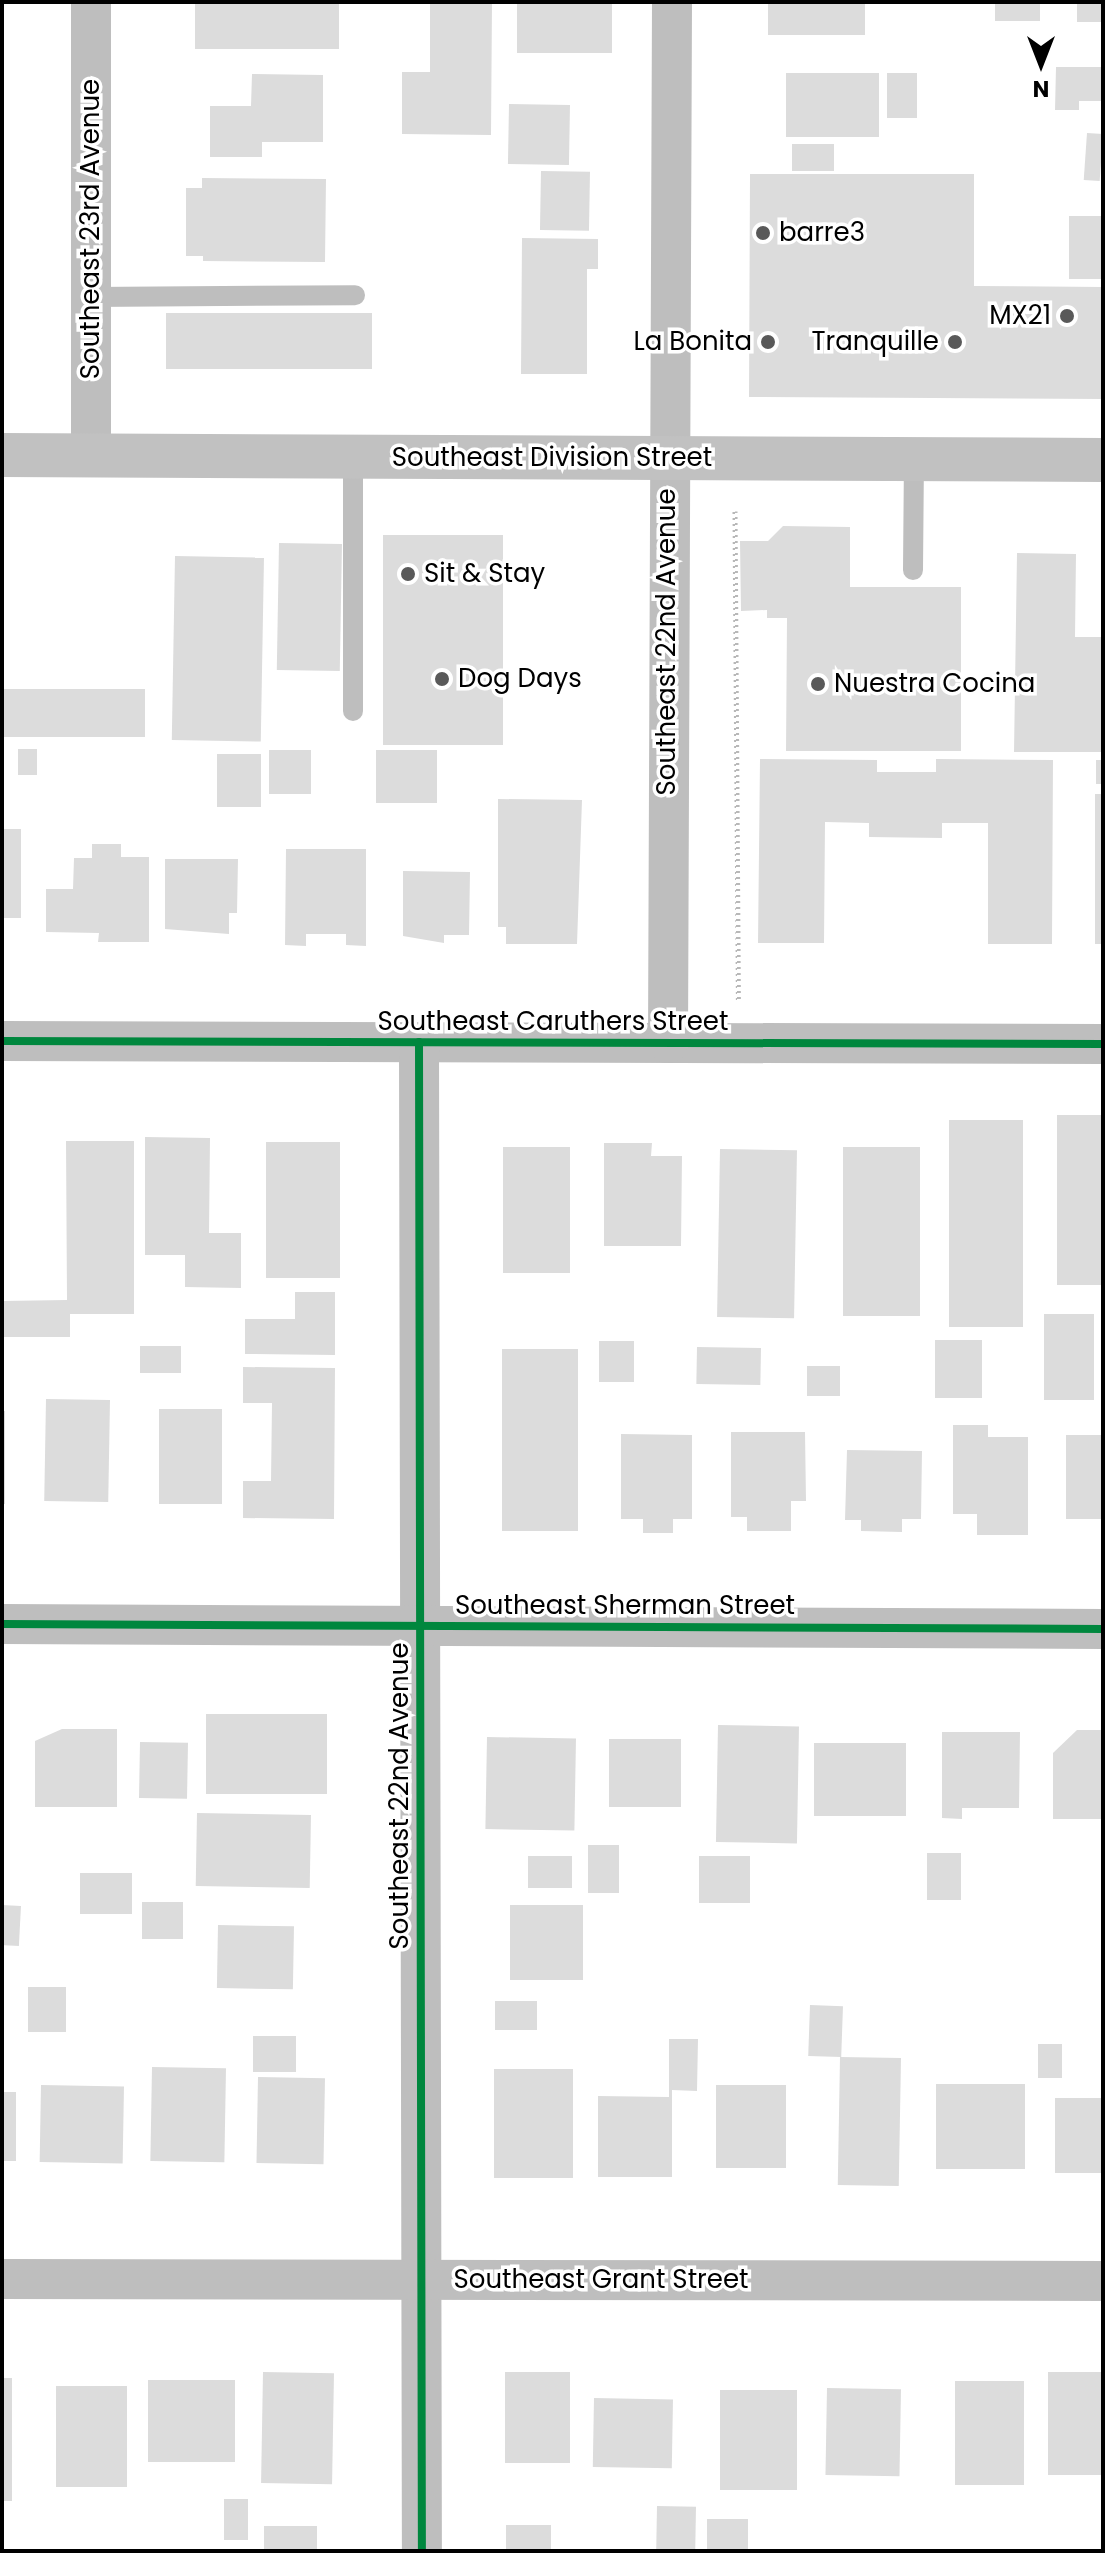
<!DOCTYPE html>
<html>
<head>
<meta charset="utf-8">
<style>
	body { margin:0 }
	#map { position:relative; width:1105px; height:2553px; overflow:hidden; background:#fff; font-family:Poppins,sans-serif }
	div>[style] { position:absolute }
	.building>* { inset:0; background:#dcdcdc; transform-origin:0 0 }
	.path>* { height:5px; margin-top:-2.5px; transform-origin:0; background:repeating-linear-gradient(90deg,#b8b8b8 0 2px,transparent 0 6px) }
	.lane>* { height:20px; margin:-10px; padding:0 10px; transform-origin:10px; border-radius:10px; background:#bebebe }
	.street>* { height:40px; margin:-20px; padding:0 20px; transform-origin:20px; border-radius:20px; background:#bebebe }
	.secondary>* { height:44px; margin:-22px; padding:0 22px; transform-origin:22px; border-radius:22px; background:#c1c1c1 }
	.cycleway>* { height:8px; margin:-4px; padding:0 4px; transform-origin:4px; border-radius:4px; background:#00873e }
	.dots>* { width:22px; height:22px; translate:-50% -50%; box-sizing:border-box; border:4px solid #fff; border-radius:50% }
	span { translate:-50% -50%; white-space:nowrap; text-align:center; line-height:1.15; -webkit-text-stroke:7px #fff; paint-order:stroke }
	.street-label { font-size:26px; color:#000 }
	.poi-label { font-size:26px; color:#000 }
	.left { translate:0 -50%; text-align:left }
	.right { translate:-100% -50%; text-align:right }
	.frame { position:absolute; inset:0; border:4px solid #000; pointer-events:none }
	.north { position:absolute; left:1001px; top:24px; width:80px; height:80px; -webkit-text-stroke:6px #fff; paint-order:stroke; rotate:180deg; font-size:22px; font-weight:700; line-height:32px; text-align:center; color:#000 }
	.north::after { content:''; display:block; margin:auto; width:28px; height:36px; background:#000; clip-path:polygon(50% 0,100% 100%,50% 72%,0 100%) }
</style>
</head>
<body>
<div id="map">
	<div class="building">
		<div style="left:195px;top:2px;width:144px;height:47px"></div>
		<div style="clip-path:polygon(430px 2px,492px 2px,491px 135px,402px 134px,402px 72px,430px 72px)"></div>
		<div style="left:517px;top:2px;width:95px;height:51px"></div>
		<div style="left:768px;top:2px;width:97px;height:33px"></div>
		<div style="left:995px;top:2px;width:45px;height:19px"></div>
		<div style="left:1077px;top:2px;width:26px;height:20px"></div>
		<div style="clip-path:polygon(1056px 67px,1103px 67px,1103px 101px,1079px 101px,1079px 110px,1055px 110px)"></div>
		<div style="left:786px;top:73px;width:93px;height:64px"></div>
		<div style="left:887px;top:73px;width:30px;height:45px"></div>
		<div style="clip-path:polygon(252px 74px,323px 75px,323px 142px,262px 142px,262px 157px,210px 157px,210px 106px,251px 106px)"></div>
		<div style="left:509px;top:104px;width:61px;height:60px;rotate:1deg"></div>
		<div style="left:1087px;top:133px;width:16px;height:47px;rotate:4deg"></div>
		<div style="left:792px;top:144px;width:42px;height:27px"></div>
		<div style="left:541px;top:171px;width:49px;height:59px;rotate:1deg"></div>
		<div style="clip-path:polygon(750px 174px,974px 174px,974px 286px,1103px 287px,1103px 399px,749px 397px)"></div>
		<div style="clip-path:polygon(202px 178px,326px 179px,325px 262px,203px 261px,203px 256px,186px 256px,186px 188px,202px 188px)"></div>
		<div style="left:1069px;top:216px;width:34px;height:63px"></div>
		<div style="clip-path:polygon(522px 238px,598px 239px,598px 269px,587px 269px,587px 374px,521px 374px)"></div>
		<div style="left:166px;top:313px;width:206px;height:56px"></div>
		<div style="clip-path:polygon(783px 526px,850px 527px,850px 587px,961px 587px,961px 751px,786px 751px,787px 618px,767px 618px,767px 610px,741px 611px,740px 541px,768px 541px)"></div>
		<div style="left:383px;top:535px;width:120px;height:210px"></div>
		<div style="left:279px;top:543px;width:63px;height:127px;rotate:1deg"></div>
		<div style="clip-path:polygon(1017px 553px,1076px 554px,1075px 637px,1103px 637px,1103px 752px,1014px 752px)"></div>
		<div style="left:175px;top:556px;width:89px;height:184px;rotate:1deg"></div>
		<div style="left:2px;top:689px;width:143px;height:48px"></div>
		<div style="left:18px;top:749px;width:19px;height:26px"></div>
		<div style="left:269px;top:750px;width:42px;height:44px"></div>
		<div style="left:376px;top:750px;width:61px;height:53px"></div>
		<div style="left:217px;top:754px;width:44px;height:53px"></div>
		<div style="clip-path:polygon(760px 759px,877px 760px,877px 772px,936px 772px,936px 759px,1053px 760px,1052px 944px,988px 944px,988px 823px,942px 823px,942px 838px,869px 837px,869px 823px,825px 822px,824px 943px,758px 943px)"></div>
		<div style="left:1096px;top:760px;width:7px;height:24px"></div>
		<div style="left:1095px;top:794px;width:8px;height:150px"></div>
		<div style="clip-path:polygon(498px 799px,582px 800px,577px 944px,506px 944px,506px 927px,498px 927px)"></div>
		<div style="left:2px;top:829px;width:19px;height:89px"></div>
		<div style="clip-path:polygon(92px 844px,121px 844px,121px 857px,149px 857px,149px 942px,98px 942px,99px 933px,46px 932px,46px 889px,73px 889px,74px 858px,92px 858px)"></div>
		<div style="clip-path:polygon(286px 849px,366px 849px,366px 946px,346px 945px,346px 934px,306px 934px,306px 946px,285px 945px)"></div>
		<div style="clip-path:polygon(165px 859px,238px 859px,237px 913px,229px 913px,229px 934px,165px 929px)"></div>
		<div style="clip-path:polygon(403px 871px,470px 872px,469px 935px,444px 935px,444px 943px,403px 936px)"></div>
		<div style="left:1057px;top:1115px;width:46px;height:170px"></div>
		<div style="left:1023px;top:1120px;width:207px;height:74px;rotate:90deg"></div>
		<div style="clip-path:polygon(145px 1137px,210px 1138px,209px 1233px,241px 1233px,241px 1288px,185px 1287px,185px 1255px,145px 1255px)"></div>
		<div style="clip-path:polygon(66px 1141px,134px 1141px,134px 1314px,70px 1314px,70px 1337px,2px 1337px,2px 1301px,67px 1300px)"></div>
		<div style="left:266px;top:1142px;width:74px;height:136px"></div>
		<div style="clip-path:polygon(604px 1143px,652px 1143px,651px 1156px,682px 1156px,681px 1246px,604px 1246px)"></div>
		<div style="left:503px;top:1147px;width:67px;height:126px"></div>
		<div style="left:843px;top:1147px;width:77px;height:169px"></div>
		<div style="left:720px;top:1149px;width:77px;height:168px;rotate:1deg"></div>
		<div style="clip-path:polygon(295px 1292px,335px 1292px,335px 1355px,245px 1354px,245px 1319px,295px 1319px)"></div>
		<div style="left:1044px;top:1314px;width:50px;height:86px"></div>
		<div style="left:935px;top:1340px;width:47px;height:58px"></div>
		<div style="left:599px;top:1341px;width:35px;height:41px"></div>
		<div style="left:140px;top:1346px;width:41px;height:27px"></div>
		<div style="left:697px;top:1347px;width:64px;height:37px;rotate:1deg"></div>
		<div style="left:502px;top:1349px;width:76px;height:182px"></div>
		<div style="left:807px;top:1366px;width:33px;height:30px"></div>
		<div style="clip-path:polygon(243px 1367px,335px 1368px,334px 1519px,243px 1518px,243px 1481px,271px 1481px,272px 1403px,243px 1403px)"></div>
		<div style="left:46px;top:1399px;width:64px;height:102px;rotate:1deg"></div>
		<div style="left:159px;top:1409px;width:63px;height:95px"></div>
		<div style="left:2px;top:1411px;width:3px;height:93px"></div>
		<div style="clip-path:polygon(953px 1425px,988px 1425px,988px 1437px,1028px 1437px,1028px 1535px,977px 1535px,977px 1514px,953px 1514px)"></div>
		<div style="clip-path:polygon(731px 1432px,805px 1432px,806px 1501px,791px 1501px,791px 1531px,747px 1531px,747px 1517px,731px 1517px)"></div>
		<div style="clip-path:polygon(621px 1434px,692px 1435px,692px 1519px,673px 1519px,673px 1533px,643px 1533px,643px 1519px,621px 1519px)"></div>
		<div style="left:1066px;top:1435px;width:37px;height:84px"></div>
		<div style="clip-path:polygon(847px 1450px,922px 1451px,921px 1519px,902px 1519px,902px 1532px,861px 1531px,861px 1520px,845px 1520px)"></div>
		<div style="left:206px;top:1714px;width:121px;height:80px"></div>
		<div style="left:718px;top:1725px;width:81px;height:117px;rotate:1deg"></div>
		<div style="clip-path:polygon(62px 1729px,117px 1729px,117px 1807px,35px 1807px,35px 1741px)"></div>
		<div style="clip-path:polygon(1077px 1730px,1103px 1730px,1103px 1819px,1053px 1819px,1053px 1753px)"></div>
		<div style="clip-path:polygon(942px 1732px,1020px 1732px,1019px 1808px,962px 1808px,962px 1819px,942px 1818px)"></div>
		<div style="left:487px;top:1737px;width:89px;height:92px;rotate:1deg"></div>
		<div style="left:609px;top:1739px;width:72px;height:68px"></div>
		<div style="left:140px;top:1742px;width:48px;height:56px;rotate:1deg"></div>
		<div style="left:814px;top:1743px;width:92px;height:73px"></div>
		<div style="left:197px;top:1813px;width:114px;height:73px;rotate:1deg"></div>
		<div style="left:588px;top:1845px;width:31px;height:48px"></div>
		<div style="left:927px;top:1853px;width:34px;height:47px"></div>
		<div style="left:528px;top:1856px;width:44px;height:32px"></div>
		<div style="left:699px;top:1856px;width:51px;height:47px"></div>
		<div style="left:80px;top:1873px;width:52px;height:41px"></div>
		<div style="left:142px;top:1902px;width:41px;height:37px"></div>
		<div style="left:2px;top:1905px;width:19px;height:40px;rotate:3deg"></div>
		<div style="left:510px;top:1905px;width:73px;height:75px"></div>
		<div style="left:218px;top:1925px;width:76px;height:63px;rotate:1deg"></div>
		<div style="left:28px;top:1987px;width:38px;height:45px"></div>
		<div style="left:495px;top:2001px;width:42px;height:29px"></div>
		<div style="left:810px;top:2005px;width:33px;height:51px;rotate:2deg"></div>
		<div style="left:253px;top:2036px;width:43px;height:36px"></div>
		<div style="clip-path:polygon(669px 2039px,698px 2039px,697px 2091px,672px 2090px,672px 2177px,598px 2177px,598px 2096px,669px 2097px)"></div>
		<div style="left:1038px;top:2044px;width:24px;height:34px"></div>
		<div style="left:840px;top:2057px;width:61px;height:128px;rotate:1deg"></div>
		<div style="left:152px;top:2067px;width:74px;height:94px;rotate:1deg"></div>
		<div style="left:494px;top:2069px;width:79px;height:109px"></div>
		<div style="left:258px;top:2077px;width:67px;height:86px;rotate:1deg"></div>
		<div style="left:936px;top:2084px;width:89px;height:85px"></div>
		<div style="left:41px;top:2085px;width:83px;height:77px;rotate:1deg"></div>
		<div style="left:716px;top:2085px;width:70px;height:83px"></div>
		<div style="left:2px;top:2092px;width:14px;height:69px"></div>
		<div style="left:1055px;top:2098px;width:48px;height:75px"></div>
		<div style="left:263px;top:2372px;width:71px;height:111px;rotate:1deg"></div>
		<div style="left:505px;top:2372px;width:65px;height:91px"></div>
		<div style="left:1048px;top:2372px;width:55px;height:103px"></div>
		<div style="left:2px;top:2378px;width:10px;height:123px"></div>
		<div style="left:148px;top:2380px;width:87px;height:82px"></div>
		<div style="left:955px;top:2381px;width:69px;height:104px"></div>
		<div style="left:56px;top:2386px;width:71px;height:101px"></div>
		<div style="left:827px;top:2388px;width:74px;height:87px;rotate:1deg"></div>
		<div style="left:720px;top:2390px;width:77px;height:100px"></div>
		<div style="left:594px;top:2398px;width:79px;height:69px;rotate:1deg"></div>
		<div style="left:224px;top:2499px;width:24px;height:41px"></div>
		<div style="left:657px;top:2506px;width:39px;height:45px;rotate:1deg"></div>
		<div style="left:707px;top:2519px;width:41px;height:32px"></div>
		<div style="left:506px;top:2525px;width:45px;height:26px"></div>
		<div style="left:264px;top:2526px;width:53px;height:25px"></div>
	</div>
	<div class="path">
		<div style="left:735px;top:511px;width:489px;rotate:89.6deg"></div>
	</div>
	<div class="lane">
		<div style="left:91px;top:297px;width:264px;rotate:-0.4deg"></div>
		<div style="left:353px;top:457px;width:254px;rotate:90deg"></div>
		<div style="left:913px;top:570px;width:110px;rotate:-89.5deg"></div>
	</div>
	<div class="street">
		<div style="left:91px;top:455px;width:453px;rotate:-90deg"></div>
		<div style="left:2px;top:1041px;width:1101px;rotate:0.16deg"></div>
		<div style="left:419px;top:1042px;width:1509px;rotate:89.89deg"></div>
		<div style="left:668px;top:1043px;width:1041px;rotate:-89.78deg"></div>
		<div style="left:2px;top:1624px;width:1101px;rotate:0.26deg"></div>
		<div style="left:2px;top:2279px;width:1101px;rotate:0.1deg"></div>
	</div>
	<div class="secondary">
		<div style="left:2px;top:455px;width:1101px;rotate:0.26deg"></div>
	</div>
	<div class="cycleway">
		<div style="left:2px;top:1041px;width:1101px;rotate:0.16deg"></div>
		<div style="left:419px;top:1042px;width:1509px;rotate:89.89deg"></div>
		<div style="left:2px;top:1624px;width:1101px;rotate:0.26deg"></div>
	</div>
	<div class="dots">
		<div style="left:763px;top:233px;background:#595959"></div>
		<div style="left:1067px;top:316px;background:#595959"></div>
		<div style="left:768px;top:342px;background:#595959"></div>
		<div style="left:955px;top:342px;background:#595959"></div>
		<div style="left:408px;top:574px;background:#595959"></div>
		<div style="left:442px;top:679px;background:#595959"></div>
		<div style="left:818px;top:684px;background:#595959"></div>
	</div>
	<div class="street-label">
		<span style="left:91px;top:229px;rotate:-90deg">Southeast 23rd Avenue</span>
		<span style="left:552px;top:458px">Southeast Division Street</span>
		<span style="left:667px;top:642px;rotate:-90deg">Southeast 22nd Avenue</span>
		<span style="left:553px;top:1022px">Southeast Caruthers Street</span>
		<span style="left:625px;top:1606px">Southeast Sherman Street</span>
		<span style="left:400px;top:1796px;rotate:-90deg">Southeast 22nd Avenue</span>
		<span style="left:601px;top:2280px">Southeast Grant Street</span>
	</div>
	<div class="poi-label">
		<span class="left" style="left:779px;top:233px">barre3</span>
		<span class="right" style="left:1051px;top:316px">MX21</span>
		<span class="right" style="left:752px;top:342px">La Bonita</span>
		<span class="right" style="left:939px;top:342px">Tranquille</span>
		<span class="left" style="left:424px;top:574px">Sit &amp; Stay</span>
		<span class="left" style="left:458px;top:679px">Dog Days</span>
		<span class="left" style="left:834px;top:684px">Nuestra Cocina</span>
	</div>
	<div class="frame"></div>
	<div class="north">N</div>
</div>
</body>
</html>
